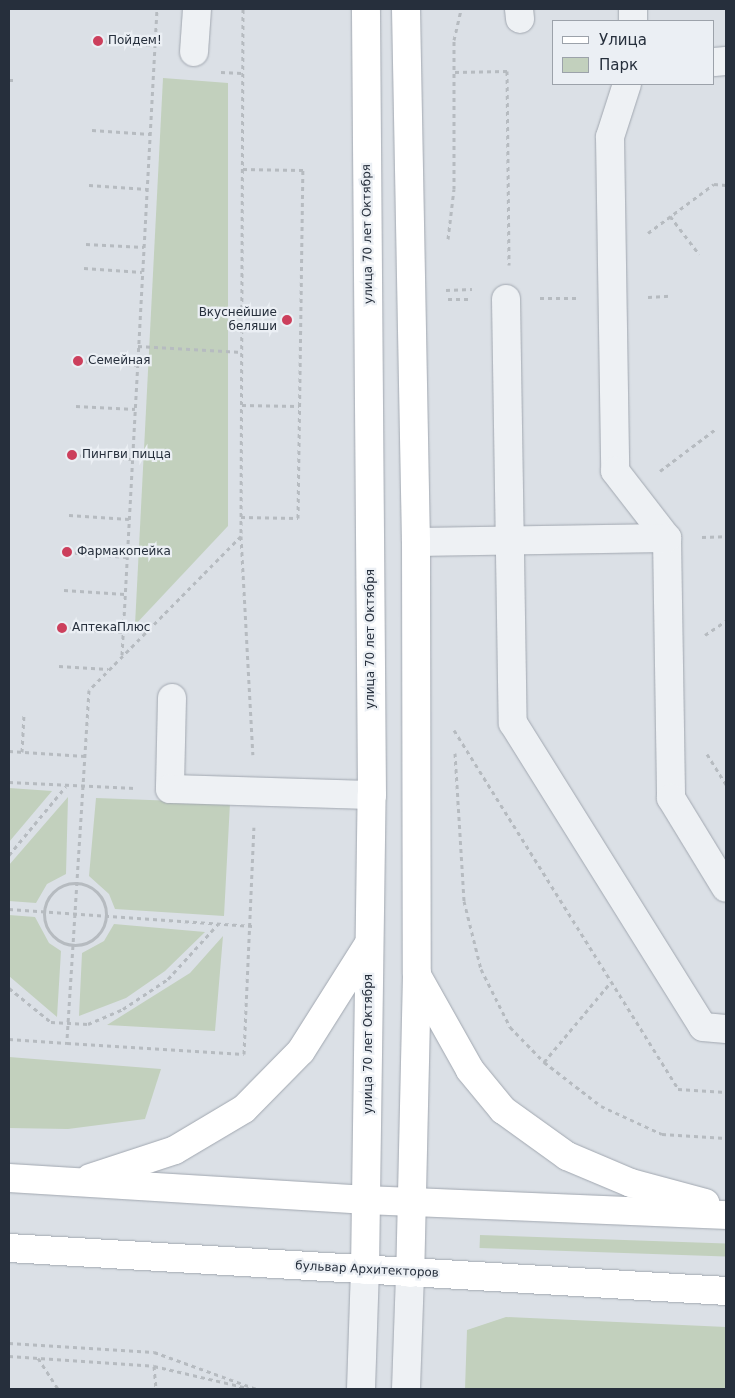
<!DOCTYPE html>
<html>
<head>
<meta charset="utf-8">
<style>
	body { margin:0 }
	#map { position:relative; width:735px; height:1398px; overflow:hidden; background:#dbe0e6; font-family:"DejaVu Sans",sans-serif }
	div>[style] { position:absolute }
	.green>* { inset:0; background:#c2d0bd; transform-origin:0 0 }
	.path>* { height:3px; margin-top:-1.5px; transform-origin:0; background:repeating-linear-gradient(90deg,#b6bbc0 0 4px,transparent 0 8px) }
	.path>.ring { margin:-1.5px; padding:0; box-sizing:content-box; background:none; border:3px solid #b6bbc0; border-radius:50% }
	.roads { filter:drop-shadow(0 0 1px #a1a7b0) drop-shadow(0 0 1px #a1a7b0) }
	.minor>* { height:28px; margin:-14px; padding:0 14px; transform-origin:14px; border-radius:14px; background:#eef1f4 }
	.major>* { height:28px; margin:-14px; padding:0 14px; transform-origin:14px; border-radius:14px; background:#fff }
	.dots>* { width:14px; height:14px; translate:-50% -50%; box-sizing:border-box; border:2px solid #ebeff4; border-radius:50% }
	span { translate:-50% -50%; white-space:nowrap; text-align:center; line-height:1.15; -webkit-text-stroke:4.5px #ebeff4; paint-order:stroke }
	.poi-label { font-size:12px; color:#262f3c }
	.left { translate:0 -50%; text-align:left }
	.right { translate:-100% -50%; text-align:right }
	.street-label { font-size:12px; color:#262f3c }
	.frame { position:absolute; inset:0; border:10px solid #262f3c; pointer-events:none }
	.legend { position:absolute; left:552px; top:20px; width:162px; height:65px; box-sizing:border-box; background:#ebeff4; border:1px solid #9ca2aa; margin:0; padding:6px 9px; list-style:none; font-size:15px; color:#262f3c }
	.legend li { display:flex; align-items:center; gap:10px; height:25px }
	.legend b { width:25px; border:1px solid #9ca2aa }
</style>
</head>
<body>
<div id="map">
	<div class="green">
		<div style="clip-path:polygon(163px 78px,228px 83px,228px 526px,135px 625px)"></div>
		<div style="clip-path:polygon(9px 788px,52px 791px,9px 842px)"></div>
		<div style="clip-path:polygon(68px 797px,66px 874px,47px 884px,36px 903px,9px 901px,9px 865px)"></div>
		<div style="clip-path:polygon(96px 798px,230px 803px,224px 916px,115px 909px,109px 894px,89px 876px)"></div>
		<div style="clip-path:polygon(9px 915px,35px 917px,49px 943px,61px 951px,57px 1017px,9px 976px)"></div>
		<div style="clip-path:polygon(114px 924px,205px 932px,165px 971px,126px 998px,79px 1016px,82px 953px,104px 941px)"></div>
		<div style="clip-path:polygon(223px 936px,215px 1031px,107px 1025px,190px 973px)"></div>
		<div style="clip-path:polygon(9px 1057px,161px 1069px,145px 1119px,68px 1129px,9px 1128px)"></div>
		<div style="left:480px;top:1235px;width:246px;height:13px;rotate:2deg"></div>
		<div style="clip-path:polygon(506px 1317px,726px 1327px,726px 1389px,465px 1389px,467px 1330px)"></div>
	</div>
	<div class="path">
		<div style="left:243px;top:9px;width:527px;rotate:90.22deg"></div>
		<div style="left:241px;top:536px;width:219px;rotate:86.9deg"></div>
		<div style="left:98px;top:41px;width:57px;rotate:4deg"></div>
		<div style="left:221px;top:72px;width:21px;rotate:3deg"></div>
		<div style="left:455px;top:72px;width:52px;rotate:-1.1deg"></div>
		<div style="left:507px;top:71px;width:194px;rotate:89.4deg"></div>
		<div style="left:9px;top:80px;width:6px"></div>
		<div style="left:92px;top:130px;width:58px;rotate:3.9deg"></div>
		<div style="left:89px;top:185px;width:58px;rotate:3.9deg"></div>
		<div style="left:670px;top:216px;width:48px;rotate:52.7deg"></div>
		<div style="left:648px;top:233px;width:82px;rotate:-36.6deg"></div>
		<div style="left:714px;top:184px;width:12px;rotate:5deg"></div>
		<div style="left:448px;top:239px;width:50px;rotate:-83.2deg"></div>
		<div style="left:454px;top:189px;width:149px;rotate:-90deg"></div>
		<div style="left:454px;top:40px;width:32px;rotate:-77deg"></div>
		<div style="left:86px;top:244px;width:58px;rotate:3deg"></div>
		<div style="left:84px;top:268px;width:58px;rotate:3.9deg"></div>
		<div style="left:446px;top:290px;width:26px;rotate:-2deg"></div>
		<div style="left:648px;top:297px;width:22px;rotate:-3deg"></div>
		<div style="left:540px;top:298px;width:36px"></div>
		<div style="left:448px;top:299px;width:23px"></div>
		<div style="left:138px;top:346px;width:104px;rotate:3.3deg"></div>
		<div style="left:78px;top:361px;width:59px;rotate:3.9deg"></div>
		<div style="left:242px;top:405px;width:57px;rotate:1deg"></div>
		<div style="left:76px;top:406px;width:59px;rotate:2.9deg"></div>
		<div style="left:72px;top:455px;width:60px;rotate:3.8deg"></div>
		<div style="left:660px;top:471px;width:71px;rotate:-37deg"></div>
		<div style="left:69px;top:515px;width:60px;rotate:3.8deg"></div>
		<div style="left:241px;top:517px;width:57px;rotate:1deg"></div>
		<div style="left:298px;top:518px;width:348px;rotate:-89.2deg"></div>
		<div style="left:303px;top:170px;width:61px;rotate:-179.1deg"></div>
		<div style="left:241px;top:536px;width:216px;rotate:134.6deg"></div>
		<div style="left:89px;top:690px;width:354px;rotate:93.6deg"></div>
		<div style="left:67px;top:1043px;width:177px;rotate:3.6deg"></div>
		<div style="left:244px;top:1054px;width:227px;rotate:-87.5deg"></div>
		<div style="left:702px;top:537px;width:24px;rotate:-2deg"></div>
		<div style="left:67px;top:552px;width:60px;rotate:4.8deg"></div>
		<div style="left:64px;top:590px;width:61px;rotate:3.8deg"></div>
		<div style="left:62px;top:628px;width:61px;rotate:3.8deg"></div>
		<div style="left:705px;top:635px;width:25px;rotate:-34deg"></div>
		<div style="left:122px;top:655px;width:647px;rotate:-86.9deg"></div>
		<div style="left:59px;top:666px;width:49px;rotate:3.5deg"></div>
		<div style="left:454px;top:730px;width:423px;rotate:58deg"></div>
		<div style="left:678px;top:1089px;width:48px;rotate:3.6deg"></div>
		<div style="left:9px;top:751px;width:76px;rotate:3.8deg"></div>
		<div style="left:22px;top:752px;width:37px;rotate:-87deg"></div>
		<div style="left:455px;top:753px;width:148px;rotate:86.5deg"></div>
		<div style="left:464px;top:901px;width:70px;rotate:76deg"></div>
		<div style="left:481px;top:969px;width:65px;rotate:63.4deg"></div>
		<div style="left:510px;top:1027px;width:49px;rotate:45.8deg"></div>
		<div style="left:544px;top:1062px;width:72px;rotate:37.7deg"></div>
		<div style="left:601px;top:1106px;width:67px;rotate:24.7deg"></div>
		<div style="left:662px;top:1134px;width:64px;rotate:3.6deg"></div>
		<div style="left:707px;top:754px;width:36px;rotate:58deg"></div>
		<div style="left:9px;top:782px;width:126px;rotate:2.7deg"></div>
		<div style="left:9px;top:855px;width:89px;rotate:-50.4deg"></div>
		<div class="ring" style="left:44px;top:883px;width:59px;height:59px"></div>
		<div style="left:9px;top:909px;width:244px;rotate:4deg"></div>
		<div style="left:9px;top:988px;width:54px;rotate:39deg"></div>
		<div style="left:51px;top:1022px;width:37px;rotate:3deg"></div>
		<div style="left:88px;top:1024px;width:38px;rotate:-23deg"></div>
		<div style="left:123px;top:1009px;width:54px;rotate:-33.7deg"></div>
		<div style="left:168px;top:979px;width:74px;rotate:-47.7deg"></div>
		<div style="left:9px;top:1039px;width:58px;rotate:3.9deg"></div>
		<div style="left:544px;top:1062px;width:104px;rotate:-50.1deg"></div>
		<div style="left:9px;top:1343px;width:145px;rotate:3.6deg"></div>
		<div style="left:154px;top:1352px;width:109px;rotate:19.8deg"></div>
		<div style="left:9px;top:1356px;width:145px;rotate:3.9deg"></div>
		<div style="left:154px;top:1366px;width:97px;rotate:13.2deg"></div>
		<div style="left:38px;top:1358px;width:37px;rotate:57deg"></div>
		<div style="left:154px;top:1366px;width:23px;rotate:85deg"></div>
	</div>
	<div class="roads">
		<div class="minor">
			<div style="left:519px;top:9px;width:10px;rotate:84deg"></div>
			<div style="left:633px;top:9px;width:12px;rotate:90deg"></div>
			<div style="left:194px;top:52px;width:43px;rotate:-86deg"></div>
			<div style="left:714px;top:62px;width:12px;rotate:-5deg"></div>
			<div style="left:627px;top:84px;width:56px;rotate:107.8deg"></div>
			<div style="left:610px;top:137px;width:334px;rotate:89.1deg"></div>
			<div style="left:615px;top:471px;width:85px;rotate:52.2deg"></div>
			<div style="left:667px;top:538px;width:260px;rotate:89.1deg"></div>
			<div style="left:671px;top:798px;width:105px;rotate:58.6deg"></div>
			<div style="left:506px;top:299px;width:424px;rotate:89.1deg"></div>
			<div style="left:513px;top:723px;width:358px;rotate:58deg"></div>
			<div style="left:703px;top:1027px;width:23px;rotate:5deg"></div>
			<div style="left:416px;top:542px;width:251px;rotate:-0.9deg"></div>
			<div style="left:172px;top:698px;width:91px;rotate:91.3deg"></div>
			<div style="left:170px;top:789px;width:202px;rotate:1.7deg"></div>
			<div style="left:361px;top:1389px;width:119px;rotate:-88.1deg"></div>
			<div style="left:406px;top:1389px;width:116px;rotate:-88deg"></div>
		</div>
		<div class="major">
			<div style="left:406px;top:9px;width:533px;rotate:88.93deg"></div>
			<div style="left:416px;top:542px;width:432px;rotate:89.9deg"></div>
			<div style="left:417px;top:974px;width:299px;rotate:91.3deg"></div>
			<div style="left:419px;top:979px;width:104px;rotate:60.7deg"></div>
			<div style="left:470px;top:1070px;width:52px;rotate:50.5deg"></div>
			<div style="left:503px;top:1110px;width:79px;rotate:35.7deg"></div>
			<div style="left:567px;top:1156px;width:69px;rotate:22.9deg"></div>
			<div style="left:631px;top:1183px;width:77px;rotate:15.1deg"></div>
			<div style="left:9px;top:1178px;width:359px;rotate:3.5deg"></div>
			<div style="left:367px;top:1200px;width:359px;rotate:2.4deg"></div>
			<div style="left:90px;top:1178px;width:89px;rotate:-18.2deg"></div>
			<div style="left:175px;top:1150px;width:80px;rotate:-30.7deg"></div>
			<div style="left:244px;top:1109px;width:81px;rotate:-45.5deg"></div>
			<div style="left:301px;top:1051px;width:125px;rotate:-57.7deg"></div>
			<div style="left:9px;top:1248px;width:718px;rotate:3.43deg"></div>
			<div style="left:365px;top:1270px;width:475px;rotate:-89.2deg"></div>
			<div style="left:372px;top:795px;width:786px;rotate:-90.44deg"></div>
		</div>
	</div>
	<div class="dots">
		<div style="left:98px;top:41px;background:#cc3f5c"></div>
		<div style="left:287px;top:320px;background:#cc3f5c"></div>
		<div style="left:78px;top:361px;background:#cc3f5c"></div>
		<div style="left:72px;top:455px;background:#cc3f5c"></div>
		<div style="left:67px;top:552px;background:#cc3f5c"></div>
		<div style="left:62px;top:628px;background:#cc3f5c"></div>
	</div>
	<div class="poi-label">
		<span class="left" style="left:108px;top:41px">Пойдем!</span>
		<span class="right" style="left:277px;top:320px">Вкуснейшие<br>беляши</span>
		<span class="left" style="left:88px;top:361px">Семейная</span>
		<span class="left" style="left:82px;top:455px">Пингви пицца</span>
		<span class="left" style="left:77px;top:552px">Фармакопейка</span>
		<span class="left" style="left:72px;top:628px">АптекаПлюс</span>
	</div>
	<div class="street-label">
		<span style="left:368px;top:234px;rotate:-91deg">улица 70 лет Октября</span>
		<span style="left:371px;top:639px;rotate:-90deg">улица 70 лет Октября</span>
		<span style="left:369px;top:1044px;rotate:-90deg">улица 70 лет Октября</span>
		<span style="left:367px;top:1270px;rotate:3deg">бульвар Архитекторов</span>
	</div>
	<div class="frame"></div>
	<ul class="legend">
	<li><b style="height:6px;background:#fff"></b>Улица</li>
	<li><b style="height:14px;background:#c2d0bd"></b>Парк</li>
	</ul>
</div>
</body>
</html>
